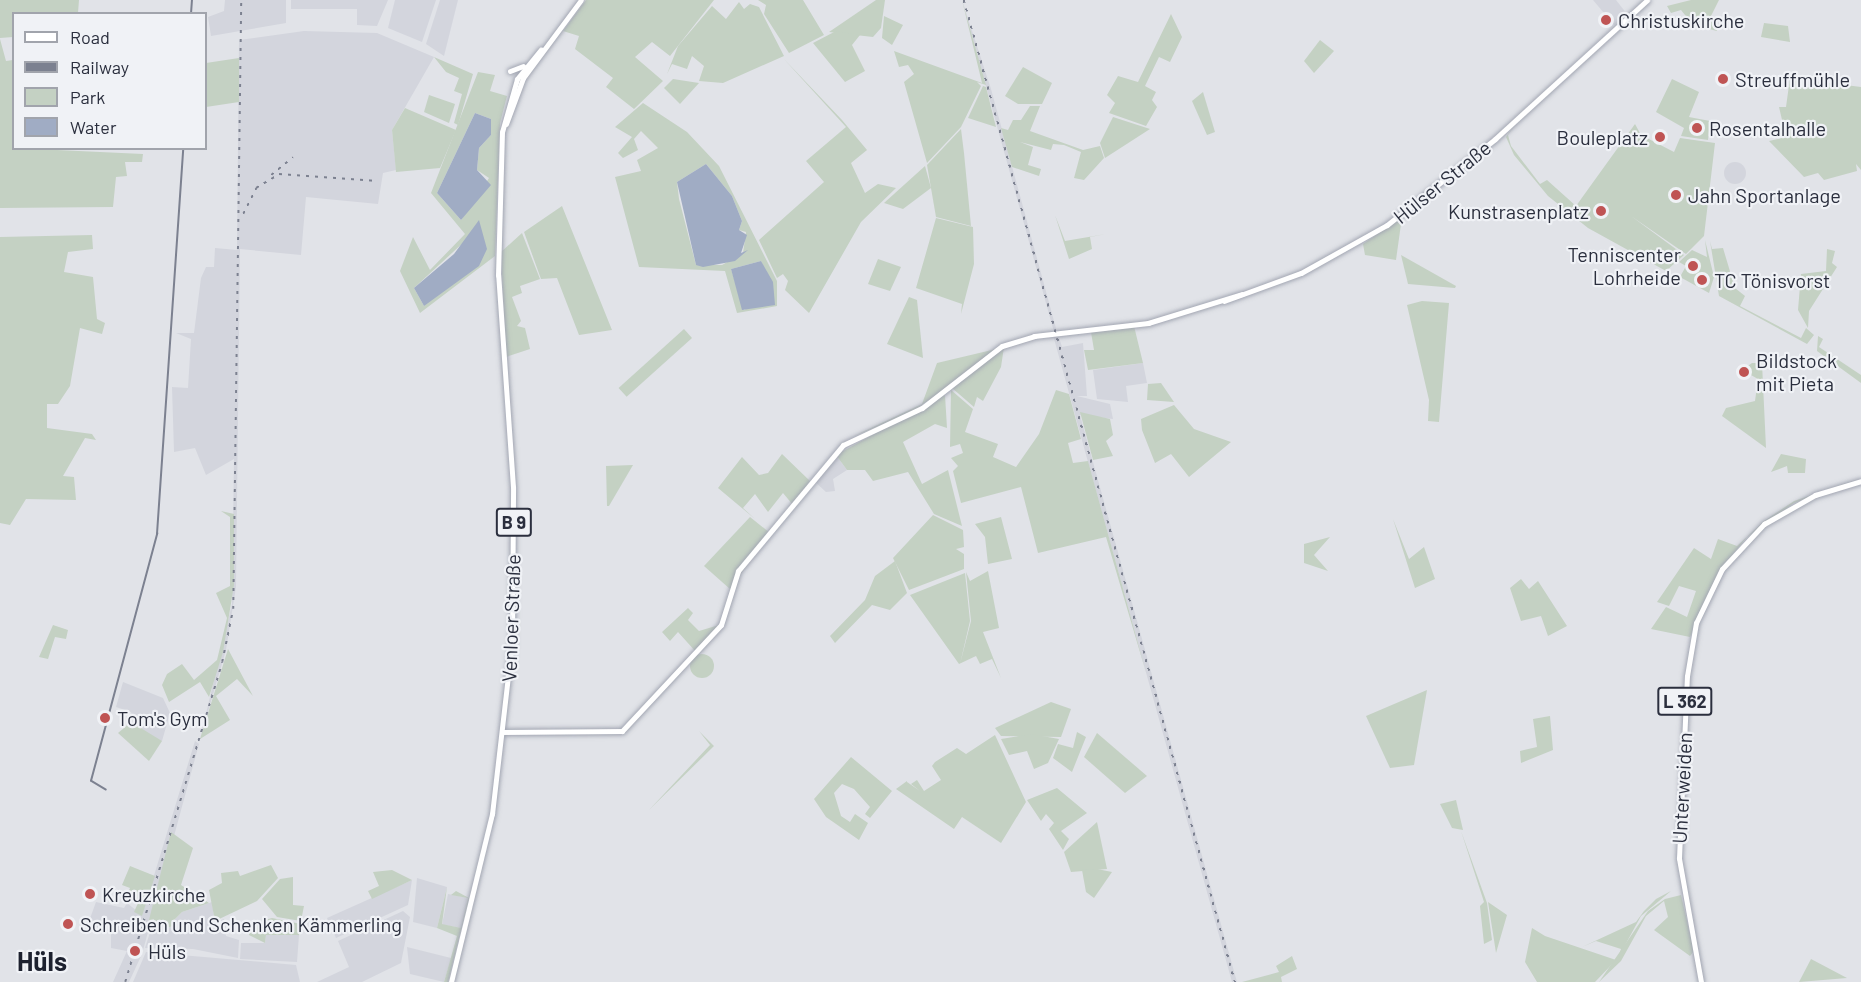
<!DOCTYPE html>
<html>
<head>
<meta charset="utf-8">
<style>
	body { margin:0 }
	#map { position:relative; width:1861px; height:982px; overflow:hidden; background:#e1e3e8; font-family:Barlow,sans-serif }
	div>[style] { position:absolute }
	.built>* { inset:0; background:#d3d5dd; transform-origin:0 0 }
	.round { border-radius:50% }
	.green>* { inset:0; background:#c4d1c3; transform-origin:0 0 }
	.water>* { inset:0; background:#a0acc4 }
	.roads { filter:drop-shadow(0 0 2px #a2a6b2) drop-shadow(0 0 2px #a2a6b2) }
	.major>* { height:5px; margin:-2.5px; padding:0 2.5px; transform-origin:2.5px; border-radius:2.5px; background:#fff }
	.tram>* { height:1.5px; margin:-0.75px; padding:0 0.75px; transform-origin:0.75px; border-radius:0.75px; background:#7c8190 }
	.rail>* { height:1.5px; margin-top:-0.75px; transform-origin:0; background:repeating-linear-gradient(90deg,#7c8190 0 3px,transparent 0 9px) }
	.dots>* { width:16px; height:16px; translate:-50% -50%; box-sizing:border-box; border:3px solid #f0f2f6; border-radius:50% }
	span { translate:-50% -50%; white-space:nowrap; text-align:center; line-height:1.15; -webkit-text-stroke:4.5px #f0f2f6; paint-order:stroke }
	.shield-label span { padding:2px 4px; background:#f0f2f6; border:2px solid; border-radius:4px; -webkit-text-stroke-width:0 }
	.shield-label { font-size:18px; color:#2b2f3e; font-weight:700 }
	.poi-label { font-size:20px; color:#2b2f3e }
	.left { translate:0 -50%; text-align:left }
	.right { translate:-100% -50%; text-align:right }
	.street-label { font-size:20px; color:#2b2f3e }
	.district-label { font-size:26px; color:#1d212f; font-weight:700 }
	.legend { position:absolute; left:12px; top:12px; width:195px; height:138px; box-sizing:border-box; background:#f0f2f6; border:2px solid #a1a4ac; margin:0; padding:8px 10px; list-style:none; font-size:18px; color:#2b2f3e }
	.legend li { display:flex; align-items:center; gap:12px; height:30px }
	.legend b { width:30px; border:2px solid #a1a4ac }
</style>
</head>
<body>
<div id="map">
	<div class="built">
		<div style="clip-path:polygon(225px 0,286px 0,286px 23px,211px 36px,208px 17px,224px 11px)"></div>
		<div style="clip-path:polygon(291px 0,388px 0,377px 26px,357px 25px,357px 9px,291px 9px)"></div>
		<div style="clip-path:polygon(395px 0,436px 0,422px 42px,388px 28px)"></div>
		<div style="clip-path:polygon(440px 0,458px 0,444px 56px,426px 44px)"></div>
		<div style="clip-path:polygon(962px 0,991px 89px,1057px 332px,1054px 332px)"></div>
		<div style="clip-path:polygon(1593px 0,1616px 0,1627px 14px,1614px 25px)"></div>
		<div style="clip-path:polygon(304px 31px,377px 33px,434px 57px,392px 130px,396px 170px,383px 173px,378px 204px,306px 197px,301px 255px,240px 249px,236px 587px,226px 650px,200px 739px,232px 604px,234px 459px,206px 475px,195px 448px,174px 452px,172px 387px,188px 388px,191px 339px,176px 333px,194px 333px,201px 278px,206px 267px,214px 267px,215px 248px,237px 250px,239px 40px)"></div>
		<div class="round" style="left:1724px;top:162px;width:22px;height:22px"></div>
		<div style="clip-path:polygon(1058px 334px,1062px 347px,1083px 343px,1087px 396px,1077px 396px,1110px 404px,1113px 419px,1080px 415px,1237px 982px,1232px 982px,1147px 676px,1053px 335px)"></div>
		<div style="clip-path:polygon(1143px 363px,1147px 383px,1126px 386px,1128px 402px,1097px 399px,1093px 370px)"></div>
		<div style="clip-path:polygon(836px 455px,847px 470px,833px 479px,835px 491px,826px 492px,813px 480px)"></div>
		<div style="clip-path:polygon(123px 682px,163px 698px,170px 713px,162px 741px,137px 730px,131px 712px,116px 707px)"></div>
		<div style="clip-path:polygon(195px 741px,199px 744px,142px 954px,129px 982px,113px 982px,127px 951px,111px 948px,111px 932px,88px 924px,96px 902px,124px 908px,127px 903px,142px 915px)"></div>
		<div style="clip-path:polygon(417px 878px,447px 887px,437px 928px,413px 922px)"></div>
		<div style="clip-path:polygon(412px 880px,408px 905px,336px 938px,327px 918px)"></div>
		<div style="left:448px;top:894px;width:20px;height:31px;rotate:11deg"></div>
		<div style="clip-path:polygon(212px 902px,215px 923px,224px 919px,226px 936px,239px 940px,238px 958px,193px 949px,145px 948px,154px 920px,166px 928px,177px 925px,173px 921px,182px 912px)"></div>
		<div style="clip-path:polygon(403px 911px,410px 917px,401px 963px,362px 982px,317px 982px,349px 967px,338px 941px)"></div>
		<div style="clip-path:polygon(266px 935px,299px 935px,297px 962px,240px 959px,241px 943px,265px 943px)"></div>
		<div style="clip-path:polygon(407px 947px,451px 958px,444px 982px,410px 974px)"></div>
		<div style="clip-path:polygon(146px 952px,296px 965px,300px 982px,133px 982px)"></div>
	</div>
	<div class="green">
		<div style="clip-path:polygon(0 0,79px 0,78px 13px,14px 14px,13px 37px,0 38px)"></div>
		<div style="clip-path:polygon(586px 0,714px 0,670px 56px,652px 42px,635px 57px,663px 81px,634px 109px,606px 87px,613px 78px,575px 49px,579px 36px,563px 31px)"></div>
		<div style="clip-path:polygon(758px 0,803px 0,824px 35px,789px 53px,764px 14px,766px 5px)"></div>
		<div style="clip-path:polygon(876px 0,885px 0,881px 28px,873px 37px,829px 32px)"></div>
		<div style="clip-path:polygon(962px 0,986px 85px,977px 82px,981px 86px,961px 127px,927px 163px,904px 82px,914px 74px,908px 65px,899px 67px,894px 51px,982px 83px)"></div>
		<div style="clip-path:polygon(1691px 0,1719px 0,1711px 16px,1717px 31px,1693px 25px,1681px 10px,1671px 13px,1667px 6px)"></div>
		<div style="clip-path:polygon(739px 2px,744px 9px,750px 4px,759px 7px,784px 56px,723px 83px,699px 81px,704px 66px,692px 56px,687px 69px,672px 64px,667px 74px,678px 46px,712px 6px,726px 19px)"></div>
		<div style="clip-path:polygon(1171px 14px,1182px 37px,1170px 62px,1159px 57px,1145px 86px,1156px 92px,1152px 100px,1157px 107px,1146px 126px,1109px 113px,1115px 103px,1107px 95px,1118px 76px,1138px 82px)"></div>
		<div style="clip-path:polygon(884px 16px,903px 25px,892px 45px,882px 38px)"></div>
		<div style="clip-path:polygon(1764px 23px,1788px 26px,1790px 42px,1761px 37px)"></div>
		<div style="clip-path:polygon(836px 31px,860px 35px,852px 45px,865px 71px,845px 82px,813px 43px)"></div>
		<div style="clip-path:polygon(0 39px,6px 61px,13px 60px,14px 148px,143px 154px,142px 162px,125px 162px,127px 176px,116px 177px,113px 207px,0 208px)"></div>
		<div style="clip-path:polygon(1320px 40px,1334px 51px,1314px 73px,1304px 61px)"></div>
		<div style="clip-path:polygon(434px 57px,473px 74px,458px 125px,454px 123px,462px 94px,454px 91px,459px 78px,446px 72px)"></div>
		<div style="clip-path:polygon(239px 58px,239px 102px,206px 107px,206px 63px)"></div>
		<div style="clip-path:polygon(783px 58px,842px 120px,867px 150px,851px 163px,865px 193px,878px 184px,896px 188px,861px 222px,809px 313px,785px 290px,788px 281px,783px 274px,777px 278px,759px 240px,824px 182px,806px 161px,846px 127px)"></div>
		<div style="clip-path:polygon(1023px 67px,1052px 83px,1042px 104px,1018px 104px,1005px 96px)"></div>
		<div style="clip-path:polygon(evenodd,478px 72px,495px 75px,490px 91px,507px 96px,500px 123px,495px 256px,420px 313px,400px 271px,413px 237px,430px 270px,465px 234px,431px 193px,478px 72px,475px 113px,491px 119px,491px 135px,479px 148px,477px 170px,489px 178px,461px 220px,437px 193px,475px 113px,478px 72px,465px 241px,424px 306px,414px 288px,465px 241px)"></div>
		<div style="clip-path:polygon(1790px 78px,1861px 87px,1861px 170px,1856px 164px,1857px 171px,1824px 180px,1818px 173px,1804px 177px,1769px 141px,1786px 137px,1779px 107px,1786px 107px)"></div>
		<div style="clip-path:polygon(673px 79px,699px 83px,680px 104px,664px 88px)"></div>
		<div style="clip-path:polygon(1672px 79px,1699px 92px,1689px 117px,1710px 121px,1708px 140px,1681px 136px,1684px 128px,1656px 112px)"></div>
		<div style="clip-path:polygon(983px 86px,986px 87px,996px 127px,968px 118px)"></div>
		<div style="clip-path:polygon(1203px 92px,1215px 132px,1207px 135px,1192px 101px)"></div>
		<div style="clip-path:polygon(429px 95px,455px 104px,449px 123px,424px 112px)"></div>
		<div style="clip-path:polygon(evenodd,643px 103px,687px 132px,719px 166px,777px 281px,777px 306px,737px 313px,725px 271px,639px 267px,615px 177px,641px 171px,637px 160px,658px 148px,641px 131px,634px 139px,638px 150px,623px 158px,618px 153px,632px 137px,615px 127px,643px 103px,706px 164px,732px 196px,742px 221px,739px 230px,746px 232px,743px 253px,722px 265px,696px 265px,679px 199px,677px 182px,706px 164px,643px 103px,761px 261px,773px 294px,744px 310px,731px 269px,761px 261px)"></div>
		<div style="clip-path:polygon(1030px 106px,1040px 106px,1030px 131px,1083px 150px,1100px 146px,1104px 158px,1084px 180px,1074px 178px,1081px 152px,1064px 145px,1053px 144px,1051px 150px,1020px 142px,1033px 147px,1028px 165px,1041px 169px,1039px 176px,1012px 167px,1001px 128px,1008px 130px,1013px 120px,1021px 120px)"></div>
		<div style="clip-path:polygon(405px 108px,456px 130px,440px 168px,396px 172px,392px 130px)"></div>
		<div style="clip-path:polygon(1113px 117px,1150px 129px,1105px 158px,1100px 143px)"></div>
		<div style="clip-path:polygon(1518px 121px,1508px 135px,1511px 146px,1540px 184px,1547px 180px,1576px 206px,1635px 124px,1641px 135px,1674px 152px,1680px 138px,1715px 143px,1704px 236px,1686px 254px,1631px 216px,1684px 255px,1666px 271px,1588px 228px,1548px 196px,1514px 155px,1506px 137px)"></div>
		<div style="clip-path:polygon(961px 129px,964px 153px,971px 226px,936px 217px,927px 165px)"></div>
		<div style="clip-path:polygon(925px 166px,931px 188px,903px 209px,884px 203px)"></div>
		<div style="clip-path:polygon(562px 206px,612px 330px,579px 335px,557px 278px,541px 279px,524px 232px)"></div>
		<div style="clip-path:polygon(1055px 215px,1065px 241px,1106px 234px,1090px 237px,1092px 249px,1069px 259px)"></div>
		<div style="clip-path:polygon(1402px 217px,1396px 260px,1365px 255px,1363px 244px)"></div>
		<div style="clip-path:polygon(936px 218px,973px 227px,974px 264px,961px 314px,962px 304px,916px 288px)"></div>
		<div style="clip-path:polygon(522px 233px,540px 279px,520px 286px,522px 293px,512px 297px,521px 321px,517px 326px,525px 328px,530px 349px,506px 357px,501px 252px)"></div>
		<div style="clip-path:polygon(92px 235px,93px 249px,68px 252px,64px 272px,93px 277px,97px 319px,105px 323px,102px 334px,80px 328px,70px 386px,58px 404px,47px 404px,47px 428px,92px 434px,96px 440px,85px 438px,63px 476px,74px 477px,76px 500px,26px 499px,10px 525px,0 523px,0 237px)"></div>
		<div style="clip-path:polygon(1705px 240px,1714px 277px,1709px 293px,1680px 277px,1686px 266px,1679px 262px,1692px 250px,1707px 257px)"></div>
		<div style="clip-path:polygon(1710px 241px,1712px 249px,1723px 248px,1735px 288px,1745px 296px,1740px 306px,1801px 338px,1806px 328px,1814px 335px,1807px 344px,1719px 296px)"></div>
		<div style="clip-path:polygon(1827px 249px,1835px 251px,1832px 263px,1837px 267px,1809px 311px,1808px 328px,1798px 310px,1801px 274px,1826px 271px)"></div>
		<div style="clip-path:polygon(1401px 255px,1456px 286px,1455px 288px,1408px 284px)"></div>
		<div style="clip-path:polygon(878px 259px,901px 267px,890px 291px,868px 284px)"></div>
		<div style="clip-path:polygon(909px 297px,917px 300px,923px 358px,887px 344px)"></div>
		<div style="clip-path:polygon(1422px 301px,1449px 303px,1439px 422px,1428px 421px,1429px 400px,1407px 305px)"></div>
		<div style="clip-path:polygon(1134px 326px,1143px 363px,1088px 370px,1084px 350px,1094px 350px,1091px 332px)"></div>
		<div style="left:684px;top:329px;width:12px;height:88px;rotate:48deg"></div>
		<div style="clip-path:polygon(1818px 336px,1823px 339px,1819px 347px,1861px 375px,1861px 383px,1817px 351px)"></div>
		<div style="clip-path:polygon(1004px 347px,1001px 367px,983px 401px,977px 397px,974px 407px,952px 388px)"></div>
		<div style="clip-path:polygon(996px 349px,966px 376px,908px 414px,854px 436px,922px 404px,937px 363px)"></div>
		<div style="clip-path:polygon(1752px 363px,1762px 363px,1766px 448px,1722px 416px,1726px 408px,1755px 401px,1758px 379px,1742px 370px)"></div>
		<div style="clip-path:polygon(1161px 383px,1174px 402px,1147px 400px,1148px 384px)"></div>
		<div style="clip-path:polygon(951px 390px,973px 409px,965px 432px,998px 444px,993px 457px,1016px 467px,1039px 434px,1056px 390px,1069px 394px,1081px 439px,1068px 443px,1073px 463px,1088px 461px,1147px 676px,1106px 537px,1038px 553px,1021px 487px,961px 503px,953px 471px,958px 466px,951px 458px,963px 453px,960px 444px,950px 447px)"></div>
		<div style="clip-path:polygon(945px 395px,947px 428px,935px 424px,903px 442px,922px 484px,948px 470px,962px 526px,934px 514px,908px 472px,873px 481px,865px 470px,847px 470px,836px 455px)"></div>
		<div style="clip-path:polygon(1174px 405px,1194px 429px,1231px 442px,1189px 477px,1171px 454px,1155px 463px,1142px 430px,1141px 419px)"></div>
		<div style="clip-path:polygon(1080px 412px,1110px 419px,1113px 435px,1106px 441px,1113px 456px,1093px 460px)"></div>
		<div style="clip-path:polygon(782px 454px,810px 481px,793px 505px,783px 493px,768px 512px,755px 494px,743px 508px,755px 519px,718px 488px,742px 457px,759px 475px,768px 473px)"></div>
		<div style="clip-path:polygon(1781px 454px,1806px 459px,1805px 473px,1788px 473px,1787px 466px,1771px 472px)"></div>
		<div style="clip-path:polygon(633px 465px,609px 506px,607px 506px,606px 466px)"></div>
		<div style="clip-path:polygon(1861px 478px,1794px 503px,1747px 537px,1718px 573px,1690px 637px,1651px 629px,1666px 607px,1687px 617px,1696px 591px,1679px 586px,1669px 606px,1657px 602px,1694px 548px,1711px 559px,1718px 539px,1737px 546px,1764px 521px,1794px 501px)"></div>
		<div style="clip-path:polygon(221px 511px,234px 514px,234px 585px,223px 652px,209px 697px,200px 682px,169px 702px,162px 685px,167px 674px,182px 664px,194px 680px,217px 660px,227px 618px,216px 593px,230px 586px,230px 517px)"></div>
		<div style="clip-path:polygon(933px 515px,963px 530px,964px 547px,956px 549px,964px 554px,964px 569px,909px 590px,893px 558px)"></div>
		<div style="clip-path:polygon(750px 517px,770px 533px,730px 589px,704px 566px)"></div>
		<div style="clip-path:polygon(1001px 517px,1012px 559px,988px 564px,985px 537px,975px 524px)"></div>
		<div style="clip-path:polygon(1393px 519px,1409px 559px,1424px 547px,1435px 579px,1415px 588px)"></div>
		<div style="clip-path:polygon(1330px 537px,1314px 555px,1328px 571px,1304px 563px,1304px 544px)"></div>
		<div style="clip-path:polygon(895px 561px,907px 593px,890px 610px,872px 605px,835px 643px,830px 636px,865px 600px,875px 576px)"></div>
		<div style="clip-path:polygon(988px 571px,999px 628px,983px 632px,1001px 678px,992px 659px,980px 664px,976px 656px,959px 664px,910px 595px,965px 573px,970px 621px,960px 664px,971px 621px,966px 572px,970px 581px)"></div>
		<div style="clip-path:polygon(1521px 579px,1529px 589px,1538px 581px,1567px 626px,1548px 636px,1541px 616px,1521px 621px,1510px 588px)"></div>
		<div style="clip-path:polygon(688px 608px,693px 613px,688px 620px,699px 631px,719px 625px,696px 652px,678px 632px,670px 641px,662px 632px)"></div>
		<div style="clip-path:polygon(53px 625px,68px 630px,66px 639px,55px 637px,48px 659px,39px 657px)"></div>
		<div style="clip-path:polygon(228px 649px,253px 696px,237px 679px,216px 696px,230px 720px,200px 739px)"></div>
		<div class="round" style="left:690px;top:654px;width:24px;height:24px"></div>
		<div style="clip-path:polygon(1427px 690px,1414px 765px,1390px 768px,1366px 716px)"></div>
		<div style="clip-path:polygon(1051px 702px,1071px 709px,1061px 737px,1001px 736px,995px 728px)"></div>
		<div style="clip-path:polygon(1550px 716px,1553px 750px,1521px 763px,1520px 751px,1537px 747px,1533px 719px)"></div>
		<div style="clip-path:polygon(131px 722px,162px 741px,149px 761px,118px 733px)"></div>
		<div style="clip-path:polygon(699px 731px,714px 746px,649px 810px,710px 745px)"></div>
		<div style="clip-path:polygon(1077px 732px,1086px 737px,1072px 772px,1053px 758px,1058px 744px,1073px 748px)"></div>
		<div style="clip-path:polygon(1097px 733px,1147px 776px,1125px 793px,1084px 757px)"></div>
		<div style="clip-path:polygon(1031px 734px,1059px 739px,1048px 763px,1034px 769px,1027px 751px,1009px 755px,1001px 739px)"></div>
		<div style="clip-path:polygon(995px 735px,1026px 802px,1001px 843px,962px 817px,954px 829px,896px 789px,907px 781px,907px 782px,920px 791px,911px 784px,917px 780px,924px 791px,941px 780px,932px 766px,935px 762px,957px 748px,966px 754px)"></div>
		<div style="clip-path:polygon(851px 757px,892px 791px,870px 818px,865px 814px,870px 807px,854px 789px,842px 784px,834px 793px,841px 816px,850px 822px,855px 814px,868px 823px,859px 840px,826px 817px,814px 799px)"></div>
		<div style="clip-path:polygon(1057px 788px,1087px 813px,1061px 831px,1069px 839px,1063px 850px,1049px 829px,1054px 823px,1046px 814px,1041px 821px,1027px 800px)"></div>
		<div style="clip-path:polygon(1456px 800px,1463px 830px,1452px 828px,1440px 804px)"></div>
		<div style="clip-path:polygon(1097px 822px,1107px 869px,1071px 872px,1064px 852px)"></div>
		<div style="clip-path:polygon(1461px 831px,1487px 903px,1492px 940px,1484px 944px,1480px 906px,1484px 902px)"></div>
		<div style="clip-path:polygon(171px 832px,193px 848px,181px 885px,209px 903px,182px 912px,173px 921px,177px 925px,166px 928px,153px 919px,147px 928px)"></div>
		<div style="clip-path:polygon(271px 865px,278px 878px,257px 901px,215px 921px,209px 890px,222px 883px,221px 873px,238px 871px,240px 876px)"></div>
		<div style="clip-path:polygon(130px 866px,155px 876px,142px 916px,134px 912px,138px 903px,126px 897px,130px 888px,122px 885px)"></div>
		<div style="clip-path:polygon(1097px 869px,1112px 872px,1094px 898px,1086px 892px,1082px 870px)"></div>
		<div style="clip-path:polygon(392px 870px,412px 880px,372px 899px,368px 891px,379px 886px,373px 872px)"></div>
		<div style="clip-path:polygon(293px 877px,293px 905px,304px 906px,301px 921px,277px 917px,262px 899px,280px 879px)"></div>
		<div style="clip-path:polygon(447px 887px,442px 924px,461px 928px,468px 898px,451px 895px,456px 891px,469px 898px,448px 982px,444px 982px,457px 936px,437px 928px)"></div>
		<div style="clip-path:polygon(1671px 891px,1641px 916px,1618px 958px,1621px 949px,1596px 941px,1582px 947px,1636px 922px,1644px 911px,1656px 899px)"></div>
		<div style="clip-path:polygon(1681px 895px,1694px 951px,1690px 956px,1654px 930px,1668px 917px,1664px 901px,1646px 916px,1621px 961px,1599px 982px,1648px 911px,1665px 899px)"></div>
		<div style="clip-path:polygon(1488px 902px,1507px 915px,1496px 953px,1494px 940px)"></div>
		<div style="clip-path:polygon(272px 918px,301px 924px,299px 935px,266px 935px,265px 943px,249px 935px,250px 924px)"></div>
		<div style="clip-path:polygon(1532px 928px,1545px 936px,1616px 960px,1595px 982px,1537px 982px,1525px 962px)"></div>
		<div style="clip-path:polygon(1292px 956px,1297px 969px,1281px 977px,1282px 982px,1242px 982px,1279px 972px,1276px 966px)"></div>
		<div style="clip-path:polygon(1811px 959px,1847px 978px,1799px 982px)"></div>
	</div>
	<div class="water">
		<div style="clip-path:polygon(475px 113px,491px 119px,491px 135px,479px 148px,477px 170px,491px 185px,461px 220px,437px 193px)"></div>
		<div style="clip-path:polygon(706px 164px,732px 196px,742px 221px,739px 230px,747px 235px,741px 253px,748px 250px,735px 261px,703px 267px,696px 265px,677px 182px)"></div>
		<div style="clip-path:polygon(479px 220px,487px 249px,479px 266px,424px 306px,414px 288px,454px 254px)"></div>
		<div style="clip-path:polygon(761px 261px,773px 282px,775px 305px,742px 310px,731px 269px)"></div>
	</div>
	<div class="roads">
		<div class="major">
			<div style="left:510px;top:71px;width:14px;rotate:-21deg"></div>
			<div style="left:506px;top:124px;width:49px;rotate:-69.7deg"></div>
			<div style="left:523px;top:78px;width:97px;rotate:-53.4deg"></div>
			<div style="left:1224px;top:301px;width:82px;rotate:-20deg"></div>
			<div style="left:1301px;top:273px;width:98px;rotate:-29.2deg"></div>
			<div style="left:1387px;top:225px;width:138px;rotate:-38.5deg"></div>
			<div style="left:1495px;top:139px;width:206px;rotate:-42.4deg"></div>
			<div style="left:504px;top:732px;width:118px;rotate:-0.5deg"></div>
			<div style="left:622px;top:731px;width:145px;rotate:-47deg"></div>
			<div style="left:721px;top:625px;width:57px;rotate:-72.5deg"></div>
			<div style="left:738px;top:571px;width:164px;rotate:-50.2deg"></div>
			<div style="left:843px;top:445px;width:87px;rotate:-25.1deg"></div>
			<div style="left:922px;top:408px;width:101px;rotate:-37.8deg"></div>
			<div style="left:1002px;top:346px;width:34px;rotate:-17deg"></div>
			<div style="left:1034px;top:336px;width:115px;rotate:-6.5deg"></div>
			<div style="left:1148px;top:323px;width:98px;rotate:-17.1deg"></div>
			<div style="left:451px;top:982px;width:173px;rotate:-76.3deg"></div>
			<div style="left:492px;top:814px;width:174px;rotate:-83.4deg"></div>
			<div style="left:512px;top:641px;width:154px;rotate:-89.6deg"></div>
			<div style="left:513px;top:487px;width:213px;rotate:-94deg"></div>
			<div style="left:498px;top:275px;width:143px;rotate:-88.4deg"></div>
			<div style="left:502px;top:132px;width:55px;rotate:-74.2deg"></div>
			<div style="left:517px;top:79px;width:38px;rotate:-51deg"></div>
			<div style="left:1701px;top:982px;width:126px;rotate:-100.1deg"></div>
			<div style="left:1679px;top:858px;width:182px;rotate:-87.5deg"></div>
			<div style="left:1687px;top:676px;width:54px;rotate:-80.4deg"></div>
			<div style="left:1696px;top:623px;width:60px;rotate:-64.3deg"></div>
			<div style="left:1722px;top:569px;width:62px;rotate:-47deg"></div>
			<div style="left:1764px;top:524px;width:59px;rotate:-29.6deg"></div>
			<div style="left:1815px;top:495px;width:48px;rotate:-16.9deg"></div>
		</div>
	</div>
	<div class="tram">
		<div style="left:191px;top:14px;width:14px;rotate:-86deg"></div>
		<div style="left:106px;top:790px;width:17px;rotate:-149deg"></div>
		<div style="left:91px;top:781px;width:256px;rotate:-75deg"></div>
		<div style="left:157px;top:534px;width:387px;rotate:-86.1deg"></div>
	</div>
	<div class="rail">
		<div style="left:964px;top:0;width:1019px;rotate:74.57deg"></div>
		<div style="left:271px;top:175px;width:28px;rotate:-39deg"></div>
		<div style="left:243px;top:214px;width:29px;rotate:-63deg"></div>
		<div style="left:256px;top:188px;width:27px;rotate:-31deg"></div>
		<div style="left:279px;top:174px;width:99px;rotate:4deg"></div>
		<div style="left:125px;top:982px;width:334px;rotate:-73.1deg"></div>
		<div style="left:222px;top:662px;width:54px;rotate:-78.3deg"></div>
		<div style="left:233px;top:609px;width:609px;rotate:-89.25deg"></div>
	</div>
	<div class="dots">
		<div style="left:1606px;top:20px;background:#bf5454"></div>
		<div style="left:1723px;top:79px;background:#bf5454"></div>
		<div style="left:1697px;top:128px;background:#bf5454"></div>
		<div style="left:1660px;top:137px;background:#bf5454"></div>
		<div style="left:1676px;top:195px;background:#bf5454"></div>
		<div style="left:1601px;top:211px;background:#bf5454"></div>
		<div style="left:1693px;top:266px;background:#bf5454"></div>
		<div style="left:1702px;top:280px;background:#bf5454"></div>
		<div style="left:1744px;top:372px;background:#bf5454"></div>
		<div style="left:105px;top:718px;background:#bf5454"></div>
		<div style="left:90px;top:894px;background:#bf5454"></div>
		<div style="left:68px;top:924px;background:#bf5454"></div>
		<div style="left:135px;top:951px;background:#bf5454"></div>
	</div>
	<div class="shield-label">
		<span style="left:514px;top:522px">B 9</span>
		<span style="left:1685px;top:701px">L 362</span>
	</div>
	<div class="poi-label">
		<span class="left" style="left:1618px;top:20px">Christuskirche</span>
		<span class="left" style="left:1735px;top:79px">Streuffmühle</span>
		<span class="left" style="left:1709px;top:128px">Rosentalhalle</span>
		<span class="right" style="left:1648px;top:137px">Bouleplatz</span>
		<span class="left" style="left:1688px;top:195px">Jahn Sportanlage</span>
		<span class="right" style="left:1589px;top:211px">Kunstrasenplatz</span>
		<span class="right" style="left:1681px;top:266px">Tenniscenter<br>Lohrheide</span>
		<span class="left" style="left:1714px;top:280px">TC Tönisvorst</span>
		<span class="left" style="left:1756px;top:372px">Bildstock<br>mit Pieta</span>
		<span class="left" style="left:117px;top:718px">Tom's Gym</span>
		<span class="left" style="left:102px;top:894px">Kreuzkirche</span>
		<span class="left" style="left:80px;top:924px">Schreiben und Schenken Kämmerling</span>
		<span class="left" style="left:148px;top:951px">Hüls</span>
	</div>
	<div class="street-label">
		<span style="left:1442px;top:182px;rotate:-39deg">Hülser Straße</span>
		<span style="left:511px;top:618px;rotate:-88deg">Venloer Straße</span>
		<span style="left:1682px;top:788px;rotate:-87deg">Unterweiden</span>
	</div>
	<div class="district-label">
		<span style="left:42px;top:961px">Hüls</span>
	</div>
	<ul class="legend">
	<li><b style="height:8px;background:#fff"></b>Road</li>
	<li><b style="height:8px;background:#7c8190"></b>Railway</li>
	<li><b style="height:16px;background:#c4d1c3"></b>Park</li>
	<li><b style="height:16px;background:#a0acc4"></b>Water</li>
	</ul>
</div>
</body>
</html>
